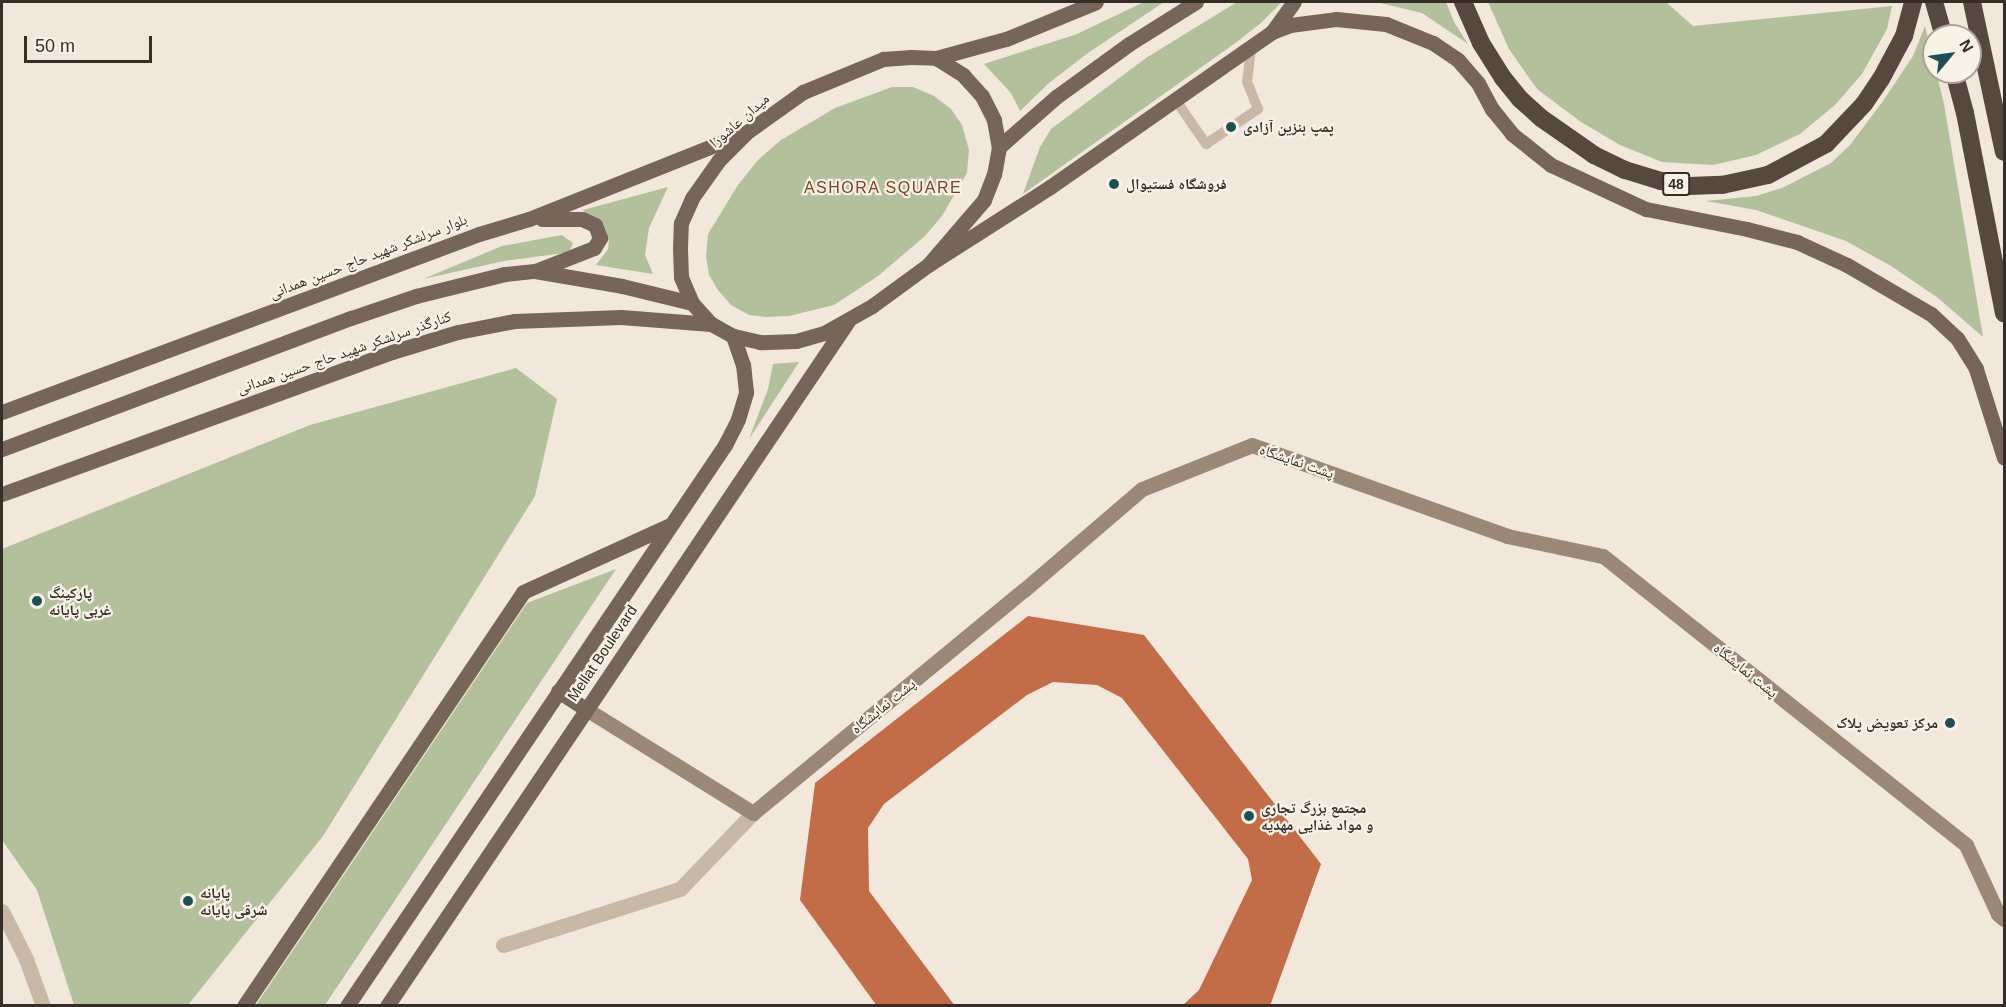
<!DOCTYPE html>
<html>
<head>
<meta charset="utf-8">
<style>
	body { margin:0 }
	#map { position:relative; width:2006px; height:1007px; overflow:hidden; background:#f1e8db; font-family:Arial,"Noto Naskh Arabic",sans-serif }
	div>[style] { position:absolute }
	.green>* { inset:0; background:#b2c09c }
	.building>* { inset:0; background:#c26c48 }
	.lane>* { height:10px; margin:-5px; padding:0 5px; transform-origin:5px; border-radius:5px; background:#c9b8a7 }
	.street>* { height:15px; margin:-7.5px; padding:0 7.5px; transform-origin:7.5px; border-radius:7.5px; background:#c9b8a7 }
	.secondary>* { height:15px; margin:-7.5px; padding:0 7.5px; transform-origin:7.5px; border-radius:7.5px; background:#9c8879 }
	.primary>* { height:15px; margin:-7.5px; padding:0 7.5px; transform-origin:7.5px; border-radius:7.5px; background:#776559 }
	.highway>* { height:18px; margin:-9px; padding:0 9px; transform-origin:9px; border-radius:9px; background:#56473f }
	.dots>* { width:16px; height:16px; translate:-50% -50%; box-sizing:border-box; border:3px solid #f9f2e7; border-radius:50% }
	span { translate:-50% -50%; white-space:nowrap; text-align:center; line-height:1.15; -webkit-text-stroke:4.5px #f9f2e7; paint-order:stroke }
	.shield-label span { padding:2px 4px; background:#f9f2e7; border:2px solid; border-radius:4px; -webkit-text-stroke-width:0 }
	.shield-label { font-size:14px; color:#352d28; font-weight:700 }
	.street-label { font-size:15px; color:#352d28 }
	.poi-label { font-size:15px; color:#352d28; font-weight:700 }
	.left { translate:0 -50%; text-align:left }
	.right { translate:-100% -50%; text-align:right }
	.neighbourhood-label { font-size:16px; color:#823f23; letter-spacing:1.5px }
	.frame { position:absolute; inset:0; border:3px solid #352d28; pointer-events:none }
	.north { position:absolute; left:1922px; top:24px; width:60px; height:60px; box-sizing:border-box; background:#f9f2e7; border:2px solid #aba39b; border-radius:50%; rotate:61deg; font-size:16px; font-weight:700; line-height:24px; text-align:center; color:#352d28 }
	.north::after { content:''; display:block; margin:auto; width:21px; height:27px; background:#1e4f56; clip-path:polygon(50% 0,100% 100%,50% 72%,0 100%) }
	.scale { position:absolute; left:24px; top:36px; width:128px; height:27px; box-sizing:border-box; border:3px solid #352d28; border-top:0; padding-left:8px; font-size:18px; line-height:21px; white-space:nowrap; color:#352d28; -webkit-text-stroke:4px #f9f2e7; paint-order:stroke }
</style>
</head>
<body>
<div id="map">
	<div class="green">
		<div style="clip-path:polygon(1144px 2px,1164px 2px,1088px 53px,1049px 83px,1020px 111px,1011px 93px,984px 64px,1077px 34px)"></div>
		<div style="clip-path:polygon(1237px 2px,1282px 2px,1261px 23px,1234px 44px,1023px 194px,1040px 147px,1051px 129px,1146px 58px)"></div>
		<div style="clip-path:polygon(1376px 2px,1446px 2px,1454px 22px,1468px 44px,1422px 13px)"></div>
		<div style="clip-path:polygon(1488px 2px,1666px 2px,1693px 26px,1892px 6px,1887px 29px,1862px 74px,1835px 105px,1800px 134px,1756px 155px,1713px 165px,1662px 162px,1620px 145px,1581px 122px,1537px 89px,1509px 49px)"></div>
		<div style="clip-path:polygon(1925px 26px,1944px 104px,1983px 337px,1938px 298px,1891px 266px,1846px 241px,1756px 210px,1706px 201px,1756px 196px,1782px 188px,1831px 163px,1850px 145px,1883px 101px,1913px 56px)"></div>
		<div style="clip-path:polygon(892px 87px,913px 87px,934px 96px,951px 109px,962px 125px,969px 150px,967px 173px,942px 216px,925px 236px,878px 276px,834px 305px,789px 316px,766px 317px,749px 315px,731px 305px,718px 290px,709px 275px,706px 256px,708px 234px,738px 185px,758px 160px,781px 140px,835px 108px)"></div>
		<div style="clip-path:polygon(668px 187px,649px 228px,645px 255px,653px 274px,596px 265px,608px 249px,609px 241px,605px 231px,583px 210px)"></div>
		<div style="clip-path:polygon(562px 235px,573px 243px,570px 250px,564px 253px,504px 261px,423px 279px,502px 246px)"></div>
		<div style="clip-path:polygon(799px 362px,749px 439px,768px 389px,773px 364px)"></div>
		<div style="clip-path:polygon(516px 368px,557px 399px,535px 496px,323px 836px,188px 1005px,74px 1005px,37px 890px,2px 840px,2px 549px,310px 425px)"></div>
		<div style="clip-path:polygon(616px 569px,325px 1005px,256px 1005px,527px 603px)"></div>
	</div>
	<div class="building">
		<div style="clip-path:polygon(1028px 616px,1144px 635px,1321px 864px,1270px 1006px,1182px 1006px,1199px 990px,1252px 880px,1248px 859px,1122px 698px,1097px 685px,1053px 682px,1027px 695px,884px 804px,868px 828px,869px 891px,955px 1006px,877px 1006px,800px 900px,815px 783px)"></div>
	</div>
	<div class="lane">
		<div style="left:1175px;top:99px;width:55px;rotate:55.4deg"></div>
		<div style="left:1206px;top:144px;width:63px;rotate:-33.9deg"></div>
		<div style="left:1258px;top:109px;width:29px;rotate:-112deg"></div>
		<div style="left:1247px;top:82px;width:33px;rotate:-83deg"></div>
	</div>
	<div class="street">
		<div style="left:2px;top:911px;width:54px;rotate:63.4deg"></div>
		<div style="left:26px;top:959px;width:50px;rotate:70.1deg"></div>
		<div style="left:503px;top:945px;width:186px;rotate:-17.6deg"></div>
		<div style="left:680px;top:889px;width:105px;rotate:-46.2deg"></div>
	</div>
	<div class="secondary">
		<div style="left:586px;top:709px;width:197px;rotate:31.9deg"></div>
		<div style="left:753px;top:813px;width:351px;rotate:-39.5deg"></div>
		<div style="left:1024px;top:590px;width:155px;rotate:-40.6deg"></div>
		<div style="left:1142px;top:489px;width:118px;rotate:-21.8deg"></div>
		<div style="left:1252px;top:445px;width:271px;rotate:19.6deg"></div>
		<div style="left:1507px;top:536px;width:98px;rotate:11.8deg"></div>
		<div style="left:1603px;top:556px;width:464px;rotate:38.5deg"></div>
		<div style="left:1966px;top:845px;width:76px;rotate:65.1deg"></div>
		<div style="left:1998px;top:914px;width:8px;rotate:40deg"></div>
	</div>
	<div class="primary">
		<div style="left:1272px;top:32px;width:37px;rotate:-54deg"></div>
		<div style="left:911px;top:57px;width:25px;rotate:2deg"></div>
		<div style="left:936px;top:58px;width:32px;rotate:32deg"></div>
		<div style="left:963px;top:75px;width:28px;rotate:48deg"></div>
		<div style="left:982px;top:96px;width:27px;rotate:63deg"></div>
		<div style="left:994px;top:120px;width:27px;rotate:80deg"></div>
		<div style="left:999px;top:147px;width:27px;rotate:100deg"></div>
		<div style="left:994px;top:174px;width:28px;rotate:111deg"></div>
		<div style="left:984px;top:200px;width:86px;rotate:130.7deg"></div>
		<div style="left:928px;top:265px;width:69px;rotate:143.8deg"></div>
		<div style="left:872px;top:306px;width:55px;rotate:150.6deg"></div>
		<div style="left:824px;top:333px;width:29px;rotate:164deg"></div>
		<div style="left:796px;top:341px;width:36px;rotate:178deg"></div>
		<div style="left:760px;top:342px;width:28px;rotate:-167deg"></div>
		<div style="left:733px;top:336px;width:25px;rotate:-151deg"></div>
		<div style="left:711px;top:324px;width:28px;rotate:-132deg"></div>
		<div style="left:692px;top:303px;width:28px;rotate:-113deg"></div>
		<div style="left:681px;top:277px;width:29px;rotate:-92deg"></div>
		<div style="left:680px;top:248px;width:25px;rotate:-88deg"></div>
		<div style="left:681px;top:223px;width:27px;rotate:-66deg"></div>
		<div style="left:692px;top:198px;width:47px;rotate:-54.6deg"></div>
		<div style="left:719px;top:160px;width:40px;rotate:-45deg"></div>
		<div style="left:747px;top:132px;width:69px;rotate:-35.5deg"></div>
		<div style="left:803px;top:92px;width:87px;rotate:-22.4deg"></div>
		<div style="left:883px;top:59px;width:28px;rotate:-4deg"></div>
		<div style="left:936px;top:58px;width:73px;rotate:-15.2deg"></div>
		<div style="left:1006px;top:39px;width:97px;rotate:-22.3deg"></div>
		<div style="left:999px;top:147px;width:76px;rotate:-41.3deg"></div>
		<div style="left:1056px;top:97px;width:90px;rotate:-36deg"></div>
		<div style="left:1129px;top:44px;width:79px;rotate:-32.1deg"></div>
		<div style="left:928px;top:265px;width:145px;rotate:-32.6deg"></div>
		<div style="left:1050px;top:187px;width:271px;rotate:-34.9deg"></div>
		<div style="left:1272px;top:32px;width:19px;rotate:-21deg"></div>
		<div style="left:1290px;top:25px;width:46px;rotate:-7.4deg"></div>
		<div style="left:1336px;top:19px;width:50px;rotate:5.7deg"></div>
		<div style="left:1386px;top:24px;width:51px;rotate:22deg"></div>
		<div style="left:1433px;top:43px;width:30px;rotate:34deg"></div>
		<div style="left:1458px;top:60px;width:30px;rotate:49deg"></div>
		<div style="left:1478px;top:83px;width:30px;rotate:62deg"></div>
		<div style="left:1492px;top:109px;width:32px;rotate:51deg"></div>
		<div style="left:1512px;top:134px;width:50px;rotate:38.5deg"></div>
		<div style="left:1551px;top:165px;width:105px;rotate:24.9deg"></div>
		<div style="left:1646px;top:209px;width:103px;rotate:11.2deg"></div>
		<div style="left:1747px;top:229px;width:52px;rotate:14.6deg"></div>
		<div style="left:1797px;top:242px;width:55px;rotate:24.7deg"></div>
		<div style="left:1847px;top:265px;width:97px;rotate:30.3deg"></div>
		<div style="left:1931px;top:314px;width:35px;rotate:43deg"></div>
		<div style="left:1957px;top:338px;width:36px;rotate:58deg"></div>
		<div style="left:1976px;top:369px;width:93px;rotate:72.5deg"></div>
		<div style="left:538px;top:270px;width:60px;rotate:-21.4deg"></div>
		<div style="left:594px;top:248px;width:12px;rotate:-59deg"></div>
		<div style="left:600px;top:238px;width:14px;rotate:-111deg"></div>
		<div style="left:595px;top:225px;width:14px;rotate:-155deg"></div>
		<div style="left:582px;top:219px;width:40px;rotate:180deg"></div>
		<div style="left:2px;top:412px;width:509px;rotate:-20.46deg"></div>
		<div style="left:479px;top:234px;width:52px;rotate:-16.7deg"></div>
		<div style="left:529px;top:219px;width:225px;rotate:-21.7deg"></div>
		<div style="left:2px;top:449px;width:373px;rotate:-20.6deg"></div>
		<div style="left:351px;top:318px;width:69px;rotate:-18.7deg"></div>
		<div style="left:416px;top:296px;width:92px;rotate:-13.9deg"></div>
		<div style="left:505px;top:274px;width:30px;rotate:-6deg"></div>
		<div style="left:535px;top:271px;width:88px;rotate:9.8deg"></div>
		<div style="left:622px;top:286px;width:72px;rotate:13.7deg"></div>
		<div style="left:2px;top:494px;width:415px;rotate:-20deg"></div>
		<div style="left:392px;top:352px;width:69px;rotate:-16.9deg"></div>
		<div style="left:458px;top:332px;width:57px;rotate:-11.1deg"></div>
		<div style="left:514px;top:321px;width:107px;rotate:-2.1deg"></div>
		<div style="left:621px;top:317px;width:90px;rotate:4.4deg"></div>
		<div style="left:558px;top:691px;width:33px;rotate:33deg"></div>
		<div style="left:244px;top:1006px;width:499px;rotate:-56deg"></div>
		<div style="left:523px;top:592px;width:159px;rotate:-24.5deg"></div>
		<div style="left:347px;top:1006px;width:676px;rotate:-56.03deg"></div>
		<div style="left:725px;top:445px;width:29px;rotate:-63deg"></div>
		<div style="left:738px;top:419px;width:28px;rotate:-73deg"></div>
		<div style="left:746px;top:392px;width:27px;rotate:-96deg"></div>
		<div style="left:743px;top:365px;width:31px;rotate:-109deg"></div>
		<div style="left:387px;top:1006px;width:826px;rotate:-56.06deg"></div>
	</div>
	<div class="highway">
		<div style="left:1463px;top:2px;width:45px;rotate:66.3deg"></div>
		<div style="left:1481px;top:43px;width:41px;rotate:57.8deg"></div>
		<div style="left:1503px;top:78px;width:27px;rotate:51deg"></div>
		<div style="left:1520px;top:99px;width:28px;rotate:42deg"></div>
		<div style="left:1541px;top:118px;width:65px;rotate:34.9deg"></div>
		<div style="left:1594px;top:155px;width:34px;rotate:26deg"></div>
		<div style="left:1625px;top:170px;width:38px;rotate:17deg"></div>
		<div style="left:1661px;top:181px;width:28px;rotate:10deg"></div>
		<div style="left:1689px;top:186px;width:33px;rotate:-2deg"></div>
		<div style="left:1722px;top:185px;width:47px;rotate:-12.3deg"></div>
		<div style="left:1768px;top:175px;width:66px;rotate:-28.1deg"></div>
		<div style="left:1826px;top:144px;width:55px;rotate:-46.5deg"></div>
		<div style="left:1864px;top:104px;width:30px;rotate:-56deg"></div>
		<div style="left:1881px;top:79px;width:49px;rotate:-61.9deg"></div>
		<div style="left:1904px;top:36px;width:35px;rotate:-75deg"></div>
		<div style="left:1934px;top:2px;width:35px;rotate:74deg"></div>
		<div style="left:1972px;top:2px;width:153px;rotate:78deg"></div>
		<div style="left:1954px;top:72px;width:42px;rotate:75deg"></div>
		<div style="left:1965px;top:113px;width:204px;rotate:79deg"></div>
	</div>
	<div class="dots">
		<div style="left:1231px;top:127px;background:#1e4f56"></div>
		<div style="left:1114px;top:184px;background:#1e4f56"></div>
		<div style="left:37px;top:601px;background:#1e4f56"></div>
		<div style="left:1950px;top:723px;background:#1e4f56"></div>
		<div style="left:1249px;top:816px;background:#1e4f56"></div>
		<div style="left:188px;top:901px;background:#1e4f56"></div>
	</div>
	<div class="shield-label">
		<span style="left:1676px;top:184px">48</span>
	</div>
	<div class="street-label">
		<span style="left:739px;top:120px;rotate:-41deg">میدان عاشورا</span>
		<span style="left:368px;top:256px;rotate:-21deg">بلوار سرلشکر شهید حاج حسین همدانی</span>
		<span style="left:344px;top:352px;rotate:-19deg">کنارگذر سرلشکر شهید حاج حسین همدانی</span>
		<span style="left:1297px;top:461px;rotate:19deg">پشت نمایشگاه</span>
		<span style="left:602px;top:653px;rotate:-56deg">Mellat Boulevard</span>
		<span style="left:1746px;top:670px;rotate:39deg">پشت نمایشگاه</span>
		<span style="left:883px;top:706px;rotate:-39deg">پشت نمایشگاه</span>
	</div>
	<div class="poi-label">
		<span class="left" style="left:1243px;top:127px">پمپ بنزین آزادی</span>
		<span class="left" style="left:1126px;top:184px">فروشگاه فستیوال</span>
		<span class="left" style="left:49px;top:601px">پارکینگ<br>غربی پایانه</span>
		<span class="right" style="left:1938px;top:723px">مرکز تعویض پلاک</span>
		<span class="left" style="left:1261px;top:816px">مجتمع بزرگ تجاری<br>و مواد غذایی مهدیه</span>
		<span class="left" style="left:200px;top:901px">پایانه<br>شرقی پایانه</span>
	</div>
	<div class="neighbourhood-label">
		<span style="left:883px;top:188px">ASHORA SQUARE</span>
	</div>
	<div class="frame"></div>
	<div class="north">N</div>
	<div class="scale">50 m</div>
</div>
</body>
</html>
